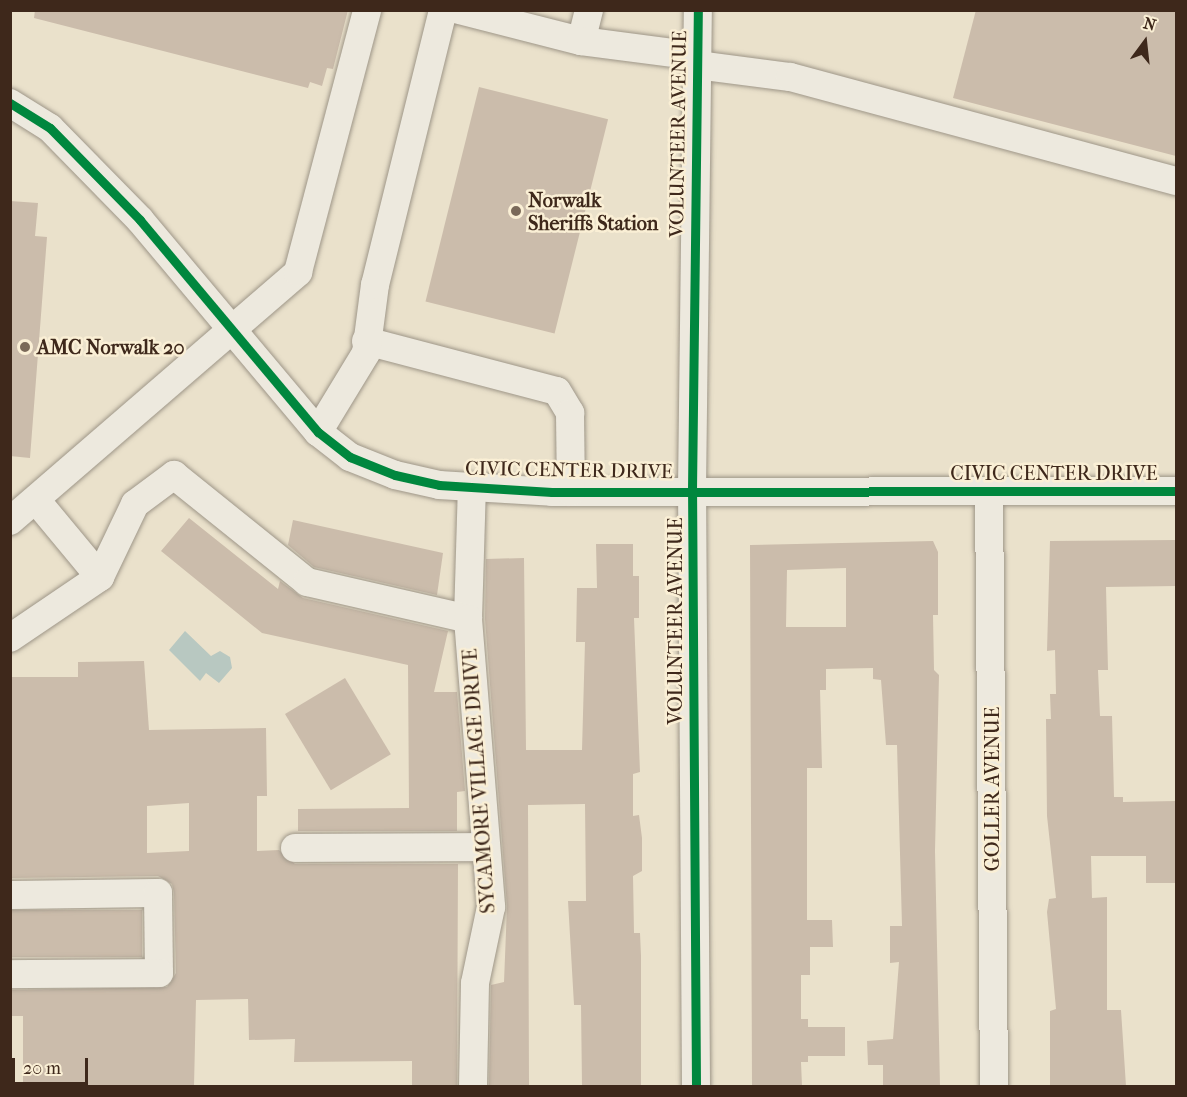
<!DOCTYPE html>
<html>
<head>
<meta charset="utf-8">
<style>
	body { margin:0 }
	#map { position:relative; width:1187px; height:1097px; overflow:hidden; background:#eae1cb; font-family:"IM FELL French Canon",serif }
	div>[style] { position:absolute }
	.water>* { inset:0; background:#b8c8c1 }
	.building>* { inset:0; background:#cbbcab; transform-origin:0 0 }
	.roads { filter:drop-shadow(0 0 2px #9e9688) drop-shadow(0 0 2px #9e9688) }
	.minor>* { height:28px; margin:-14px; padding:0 14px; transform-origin:14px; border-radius:14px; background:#ede9de }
	.cycleway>* { height:9px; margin:-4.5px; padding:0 4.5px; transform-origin:4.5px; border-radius:4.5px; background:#00873e }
	.dots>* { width:16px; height:16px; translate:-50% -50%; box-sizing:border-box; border:3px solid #faefd5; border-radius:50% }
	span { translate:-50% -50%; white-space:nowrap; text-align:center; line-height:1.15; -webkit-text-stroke:5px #faefd5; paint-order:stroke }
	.street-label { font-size:20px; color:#3e281b }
	.poi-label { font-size:20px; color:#3e281b; font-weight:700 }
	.left { translate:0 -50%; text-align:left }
	.frame { position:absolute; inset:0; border:12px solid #3e281b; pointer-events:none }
	.north { position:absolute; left:1115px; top:12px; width:60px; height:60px; -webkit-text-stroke:4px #faefd5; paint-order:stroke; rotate:15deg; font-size:16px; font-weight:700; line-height:24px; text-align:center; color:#3e281b }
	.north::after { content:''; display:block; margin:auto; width:21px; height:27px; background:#3e281b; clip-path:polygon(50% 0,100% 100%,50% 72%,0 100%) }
	.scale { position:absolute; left:12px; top:1058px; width:76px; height:27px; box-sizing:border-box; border:3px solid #3e281b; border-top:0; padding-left:8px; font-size:18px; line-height:21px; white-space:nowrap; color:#3e281b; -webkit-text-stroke:4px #faefd5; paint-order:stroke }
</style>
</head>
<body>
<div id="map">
	<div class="water">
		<div style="clip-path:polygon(185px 631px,211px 656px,220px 651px,230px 657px,232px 668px,219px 683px,206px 673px,200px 681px,169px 650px)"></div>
	</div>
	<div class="building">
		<div style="clip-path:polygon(35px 10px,348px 10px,333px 69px,327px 68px,322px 86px,310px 82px,308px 88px,34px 18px)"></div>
		<div style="clip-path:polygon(976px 10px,1176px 10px,1176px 156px,953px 98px)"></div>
		<div style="left:479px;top:87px;width:133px;height:221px;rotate:14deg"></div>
		<div style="clip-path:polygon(10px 201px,38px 203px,35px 236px,47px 237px,30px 458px,10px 456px)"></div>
		<div style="clip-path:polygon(189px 518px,278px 589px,280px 581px,303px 598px,448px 631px,434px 692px,457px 692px,465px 791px,457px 792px,457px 831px,298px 831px,298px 809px,409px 808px,408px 665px,262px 633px,161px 551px)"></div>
		<div style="clip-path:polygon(293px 520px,443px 553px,437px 595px,314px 567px,288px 545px)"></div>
		<div style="clip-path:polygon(1176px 540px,1176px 586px,1106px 587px,1108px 670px,1098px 670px,1100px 716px,1112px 716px,1114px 797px,1123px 797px,1123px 802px,1176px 801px,1176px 883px,1146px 883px,1146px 856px,1091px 856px,1092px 898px,1107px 897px,1107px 1010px,1121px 1010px,1126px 1086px,1050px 1086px,1050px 1011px,1056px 1009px,1047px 912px,1049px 899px,1056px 898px,1047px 816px,1046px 719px,1051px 719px,1050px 694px,1056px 694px,1055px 650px,1047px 651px,1050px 541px)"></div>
		<div style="clip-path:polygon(evenodd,933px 541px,938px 552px,938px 615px,933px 615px,934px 670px,939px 675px,935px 851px,940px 1086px,883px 1086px,883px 1065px,868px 1065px,867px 1041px,893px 1039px,899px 962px,890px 963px,890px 926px,902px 926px,897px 745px,886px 745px,881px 680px,873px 679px,873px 668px,826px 669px,826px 690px,820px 690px,822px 768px,807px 768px,807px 920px,832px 920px,833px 947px,810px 947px,810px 975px,801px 975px,801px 1019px,808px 1019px,808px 1027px,845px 1027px,845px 1056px,808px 1056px,808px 1062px,801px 1062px,802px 1086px,752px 1086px,750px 545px,933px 541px,846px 568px,846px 627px,786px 627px,787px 570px,846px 568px)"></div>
		<div style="clip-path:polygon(596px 544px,633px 544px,633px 576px,639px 576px,639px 618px,634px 618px,640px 772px,633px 774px,633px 816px,639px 815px,642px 838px,642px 871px,633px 876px,634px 933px,640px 933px,641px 956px,641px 1086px,582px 1086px,581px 1005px,574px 1005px,568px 901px,586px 901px,585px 804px,528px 805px,529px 1086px,489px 1086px,491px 985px,504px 982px,507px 906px,485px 619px,486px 559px,524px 558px,526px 750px,582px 750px,585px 642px,576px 642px,577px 588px,597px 588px)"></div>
		<div style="clip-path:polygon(evenodd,144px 661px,149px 730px,266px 728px,267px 796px,257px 796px,257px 851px,279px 850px,295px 864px,458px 864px,457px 1086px,412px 1086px,412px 1061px,294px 1062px,295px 1039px,249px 1040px,248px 999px,196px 1000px,194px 1086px,23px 1086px,23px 1016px,10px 1016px,10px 990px,167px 987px,176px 973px,174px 893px,172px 884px,158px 876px,10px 878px,10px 677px,78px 677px,78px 662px,144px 661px,189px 803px,189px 851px,147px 853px,147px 806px,189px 803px)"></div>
		<div style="left:345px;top:678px;width:89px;height:70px;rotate:59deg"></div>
		<div style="left:142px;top:910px;width:47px;height:132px;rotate:90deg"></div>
	</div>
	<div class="roads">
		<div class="minor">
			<div style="left:459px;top:10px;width:126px;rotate:14.3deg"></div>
			<div style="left:589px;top:10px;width:32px;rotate:104deg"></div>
			<div style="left:581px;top:41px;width:117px;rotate:7.4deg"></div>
			<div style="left:697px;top:65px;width:94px;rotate:7.4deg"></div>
			<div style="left:790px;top:77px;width:400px;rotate:15.1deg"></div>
			<div style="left:10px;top:103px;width:47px;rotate:32deg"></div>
			<div style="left:50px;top:128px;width:129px;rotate:45.6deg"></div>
			<div style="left:140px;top:220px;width:277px;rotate:50deg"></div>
			<div style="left:318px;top:432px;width:41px;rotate:38deg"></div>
			<div style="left:350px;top:457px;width:48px;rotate:21.8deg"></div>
			<div style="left:395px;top:475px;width:45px;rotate:12.8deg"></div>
			<div style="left:439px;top:485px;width:113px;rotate:3.5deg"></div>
			<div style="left:552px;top:492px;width:624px;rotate:-0.09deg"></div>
			<div style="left:366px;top:341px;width:197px;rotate:14.7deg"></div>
			<div style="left:557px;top:391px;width:26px;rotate:59deg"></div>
			<div style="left:570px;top:413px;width:79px;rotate:89.3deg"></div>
			<div style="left:318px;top:432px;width:92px;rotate:-58.7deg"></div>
			<div style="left:366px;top:353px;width:69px;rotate:-82.5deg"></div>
			<div style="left:375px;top:285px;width:283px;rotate:-76.1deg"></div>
			<div style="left:989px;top:491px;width:595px;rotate:89.52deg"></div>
			<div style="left:36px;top:500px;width:100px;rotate:50.3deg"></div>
			<div style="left:10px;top:521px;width:381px;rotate:-40.8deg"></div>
			<div style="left:298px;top:272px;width:271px;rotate:-75.2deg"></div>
			<div style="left:468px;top:619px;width:131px;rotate:-88.3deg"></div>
			<div style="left:10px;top:638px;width:109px;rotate:-34.1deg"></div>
			<div style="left:100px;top:577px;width:81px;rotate:-64.4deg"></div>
			<div style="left:135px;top:504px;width:49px;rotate:-36.6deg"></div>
			<div style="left:174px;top:475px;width:171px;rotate:38.8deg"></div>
			<div style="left:307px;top:582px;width:165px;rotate:12.9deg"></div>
			<div style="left:468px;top:619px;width:289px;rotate:85.4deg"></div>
			<div style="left:491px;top:907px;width:78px;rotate:101.9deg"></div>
			<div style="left:475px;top:983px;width:103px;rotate:91.1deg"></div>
			<div style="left:295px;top:848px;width:191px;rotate:-0.3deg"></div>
			<div style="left:10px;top:895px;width:148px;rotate:-0.8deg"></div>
			<div style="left:158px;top:893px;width:80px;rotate:89.3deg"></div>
			<div style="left:159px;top:973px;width:149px;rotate:179.6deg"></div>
			<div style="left:696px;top:1086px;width:596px;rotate:-90.38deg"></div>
			<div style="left:692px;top:490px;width:480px;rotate:-89.3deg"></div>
		</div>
	</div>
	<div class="cycleway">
		<div style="left:10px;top:103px;width:47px;rotate:32deg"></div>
		<div style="left:50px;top:128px;width:129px;rotate:45.6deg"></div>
		<div style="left:140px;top:220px;width:277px;rotate:50deg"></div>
		<div style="left:318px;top:432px;width:41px;rotate:38deg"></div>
		<div style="left:350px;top:457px;width:48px;rotate:21.8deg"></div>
		<div style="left:395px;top:475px;width:45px;rotate:12.8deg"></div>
		<div style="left:439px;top:485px;width:113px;rotate:3.5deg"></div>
		<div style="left:552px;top:492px;width:624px;rotate:-0.09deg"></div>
		<div style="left:696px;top:1086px;width:596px;rotate:-90.38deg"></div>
		<div style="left:692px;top:490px;width:480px;rotate:-89.3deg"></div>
	</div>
	<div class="dots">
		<div style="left:516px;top:211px;background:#7a6959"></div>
		<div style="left:25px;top:347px;background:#7a6959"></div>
	</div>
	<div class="street-label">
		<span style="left:678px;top:134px;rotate:-89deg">VOLUNTEER AVENUE</span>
		<span style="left:569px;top:470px;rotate:1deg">CIVIC CENTER DRIVE</span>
		<span style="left:1054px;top:473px">CIVIC CENTER DRIVE</span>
		<span style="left:675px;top:621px;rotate:-90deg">VOLUNTEER AVENUE</span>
		<span style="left:479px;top:781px;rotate:-94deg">SYCAMORE VILLAGE DRIVE</span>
		<span style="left:992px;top:789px;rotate:-90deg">GOLLER AVENUE</span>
	</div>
	<div class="poi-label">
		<span class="left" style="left:528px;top:212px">Norwalk<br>Sheriffs Station</span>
		<span class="left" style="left:37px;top:347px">AMC Norwalk 20</span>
	</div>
	<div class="frame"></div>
	<div class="north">N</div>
	<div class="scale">20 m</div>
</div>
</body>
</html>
